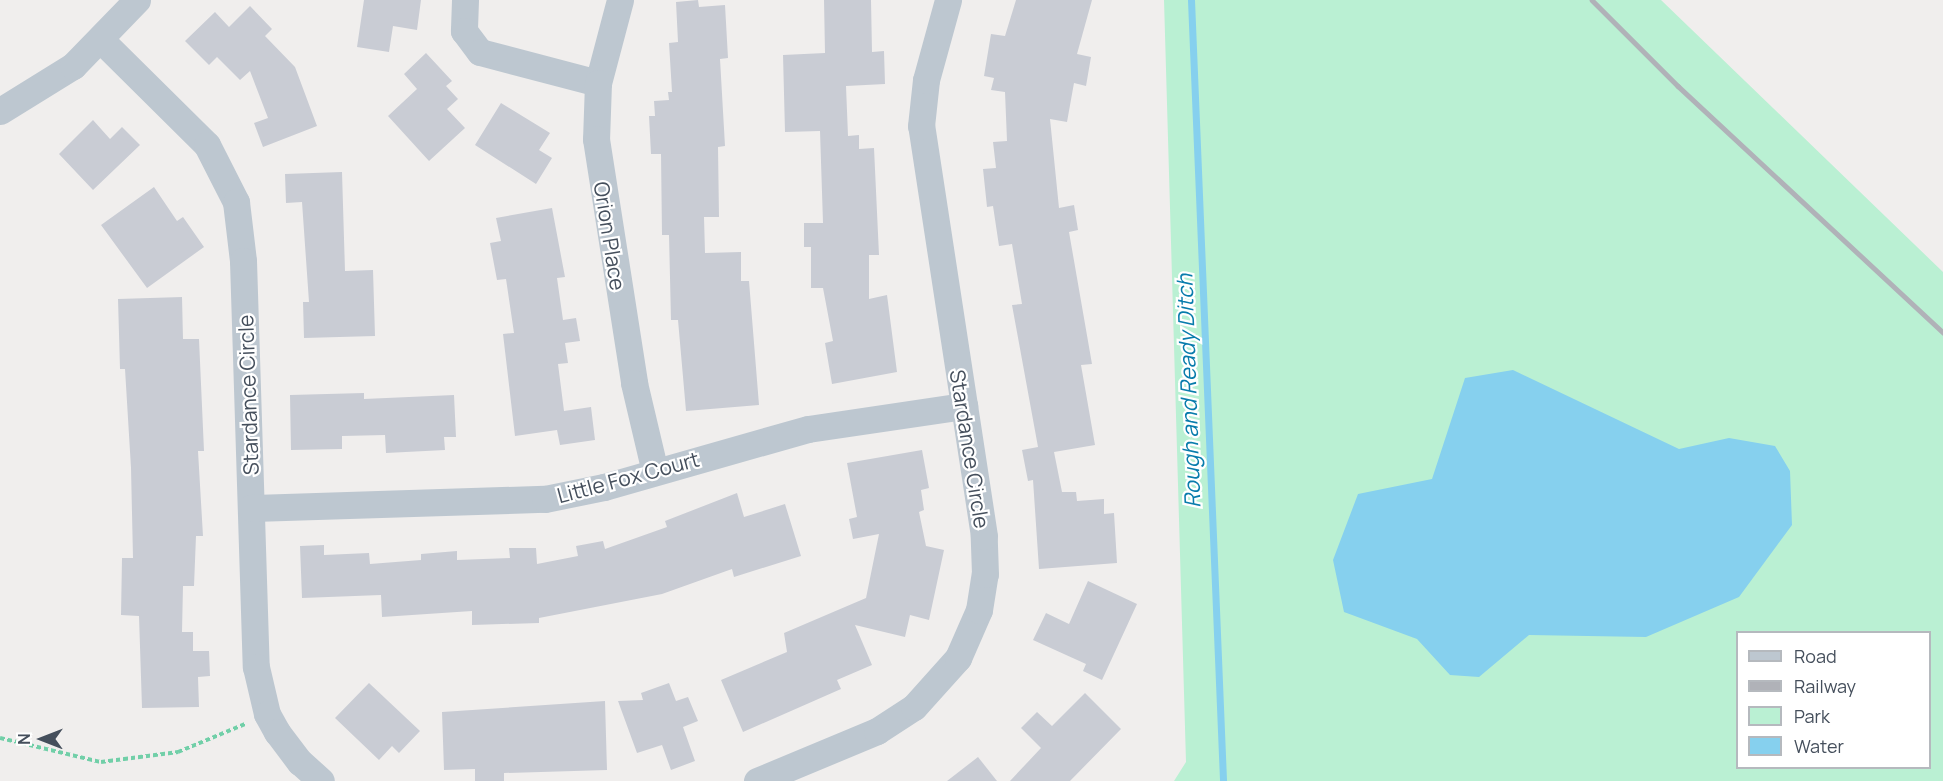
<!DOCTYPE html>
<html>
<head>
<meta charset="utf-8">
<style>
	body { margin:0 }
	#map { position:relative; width:1943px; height:781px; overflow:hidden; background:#f0eeed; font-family:Manrope,sans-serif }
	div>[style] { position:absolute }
	.green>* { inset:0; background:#baf0d3 }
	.water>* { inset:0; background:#86d0ee }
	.stream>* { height:7px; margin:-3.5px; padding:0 3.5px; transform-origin:3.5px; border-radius:3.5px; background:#86d0ee }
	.building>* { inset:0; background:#c9ccd4 }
	.path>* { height:4px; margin-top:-2px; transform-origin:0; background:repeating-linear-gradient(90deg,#71cfa8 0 4.5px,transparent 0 7.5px) }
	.street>* { height:27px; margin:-13.5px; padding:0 13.5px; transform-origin:13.5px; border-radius:13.5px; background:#bdc7d0 }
	.rail>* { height:4.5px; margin:-2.25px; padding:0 2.25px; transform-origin:2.25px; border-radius:2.25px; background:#b0b2b8 }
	span { translate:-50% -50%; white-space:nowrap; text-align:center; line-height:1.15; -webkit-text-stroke:4.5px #fff; paint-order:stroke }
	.street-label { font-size:21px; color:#454f5c }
	.water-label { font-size:22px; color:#087cac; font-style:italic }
	.legend { position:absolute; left:1736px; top:631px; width:195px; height:138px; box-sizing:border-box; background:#fff; border:2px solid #b5b9be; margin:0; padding:8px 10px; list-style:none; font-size:18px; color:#454f5c }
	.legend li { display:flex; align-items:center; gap:12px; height:30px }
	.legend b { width:30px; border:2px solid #b5b9be }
	.north { position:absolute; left:12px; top:709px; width:60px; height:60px; -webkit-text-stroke:4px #fff; paint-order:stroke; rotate:270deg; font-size:16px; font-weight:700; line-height:24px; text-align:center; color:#454f5c }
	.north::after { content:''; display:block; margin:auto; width:21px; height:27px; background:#454f5c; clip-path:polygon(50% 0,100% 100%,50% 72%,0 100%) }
</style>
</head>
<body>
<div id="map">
	<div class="green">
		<div style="clip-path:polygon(evenodd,1164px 0,1661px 0,1943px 272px,1943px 781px,1174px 781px,1186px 762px,1164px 0,1738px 632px,1930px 632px,1930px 768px,1738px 768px,1738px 632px)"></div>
	</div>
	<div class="water">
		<div style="clip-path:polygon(1513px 370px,1679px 449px,1729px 438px,1775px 446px,1790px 471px,1792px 525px,1739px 597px,1646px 637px,1529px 635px,1479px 677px,1450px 675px,1417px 639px,1344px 612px,1333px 560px,1358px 494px,1432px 479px,1465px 378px)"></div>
	</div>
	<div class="stream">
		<div style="left:1191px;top:0;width:782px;rotate:87.65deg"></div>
	</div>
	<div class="building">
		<div style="clip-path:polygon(364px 0,421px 0,417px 30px,393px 26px,389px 52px,357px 47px)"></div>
		<div style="clip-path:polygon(698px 0,699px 7px,725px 5px,728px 58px,720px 59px,725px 146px,718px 147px,719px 217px,704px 217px,705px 253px,741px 252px,741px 281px,749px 281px,759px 405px,686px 411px,678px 320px,671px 320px,669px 235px,662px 235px,661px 154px,651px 154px,649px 116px,655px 116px,654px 101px,669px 100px,668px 92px,672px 92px,669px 43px,678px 42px,676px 2px)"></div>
		<div style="clip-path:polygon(824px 0,871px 0,872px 52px,884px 51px,885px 84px,846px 86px,848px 136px,859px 135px,859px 149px,874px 148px,879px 255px,869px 255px,869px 299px,887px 295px,897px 372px,832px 384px,825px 343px,833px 341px,823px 288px,811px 288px,811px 247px,804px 247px,804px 223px,823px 223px,820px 131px,785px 132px,783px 55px,825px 53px)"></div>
		<div style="clip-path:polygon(1016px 0,1092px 0,1077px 54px,1091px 57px,1086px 86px,1074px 83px,1067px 122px,1050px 119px,1059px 208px,1074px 205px,1078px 230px,1069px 232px,1092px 364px,1081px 365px,1095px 445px,1054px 452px,1062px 492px,1076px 492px,1077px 501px,1104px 499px,1104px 514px,1114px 513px,1117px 563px,1039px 569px,1033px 480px,1028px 481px,1022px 450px,1038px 447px,1012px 305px,1022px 304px,1012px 244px,999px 246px,993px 206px,987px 207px,983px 169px,996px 168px,993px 142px,1007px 141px,1005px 92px,991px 90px,994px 78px,984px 76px,991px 34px,1005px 36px)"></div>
		<div style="clip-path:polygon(250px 6px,272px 29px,265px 36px,295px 67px,317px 126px,263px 147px,254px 123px,268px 118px,250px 71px,240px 80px,217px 57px,209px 65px,185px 41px,215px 12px,229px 27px)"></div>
		<div style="clip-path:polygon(426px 53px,452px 81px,446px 86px,458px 99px,447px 109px,465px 128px,429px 161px,388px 116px,417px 89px,404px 74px)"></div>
		<div style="clip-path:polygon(501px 103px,550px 133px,539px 150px,552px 158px,536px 184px,475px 145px)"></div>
		<div style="clip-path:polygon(93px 120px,110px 139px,122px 127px,140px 145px,93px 190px,59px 154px)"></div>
		<div style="clip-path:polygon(342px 172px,345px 271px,373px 270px,375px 336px,304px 338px,303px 302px,309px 302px,302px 202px,286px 203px,285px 174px)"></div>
		<div style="clip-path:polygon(154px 187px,177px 221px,183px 217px,204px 247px,147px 288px,101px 225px)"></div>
		<div style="clip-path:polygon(552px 208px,565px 277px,557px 278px,563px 320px,576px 318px,580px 341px,565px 343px,568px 363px,558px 364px,564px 411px,591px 407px,595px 440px,560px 445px,557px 430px,515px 436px,503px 334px,514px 333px,506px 279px,497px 280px,490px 243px,501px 241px,496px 218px)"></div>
		<div style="clip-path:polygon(182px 297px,183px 339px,199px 339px,204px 451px,198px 451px,203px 536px,196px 536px,194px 586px,183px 586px,182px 632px,193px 632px,193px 651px,209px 651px,210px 676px,198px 677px,199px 707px,142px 708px,139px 616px,121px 615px,122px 558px,133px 558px,131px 468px,125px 369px,120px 369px,118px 299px)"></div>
		<div style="clip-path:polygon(364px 393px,364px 399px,454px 395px,456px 437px,444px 437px,445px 450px,386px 453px,385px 435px,342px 436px,342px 449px,291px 450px,290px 395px)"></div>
		<div style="clip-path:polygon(922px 450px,929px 488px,921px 490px,924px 510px,919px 512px,926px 546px,944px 550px,929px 620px,910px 615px,905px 637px,855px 625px,872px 665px,837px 680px,841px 689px,743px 732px,721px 680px,787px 652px,784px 633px,866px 598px,879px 534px,853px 539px,849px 519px,857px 517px,847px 463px)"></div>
		<div style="clip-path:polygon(737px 493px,744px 517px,785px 504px,801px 556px,734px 577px,732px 569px,662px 594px,539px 618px,539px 623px,472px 625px,472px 611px,382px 617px,381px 595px,302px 598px,300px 546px,324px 545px,324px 555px,369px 553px,370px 564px,421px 560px,421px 554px,457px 551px,457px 560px,510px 558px,509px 548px,536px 548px,537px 564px,578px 556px,576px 546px,603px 541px,605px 549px,667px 527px,665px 521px)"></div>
		<div style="clip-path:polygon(1088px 581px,1137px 604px,1102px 680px,1083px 671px,1086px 664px,1033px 640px,1046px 613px,1069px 624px)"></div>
		<div style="clip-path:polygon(369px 683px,420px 731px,399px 753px,392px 746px,379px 760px,335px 718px)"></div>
		<div style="clip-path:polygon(669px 683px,676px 701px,688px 697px,698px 721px,683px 727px,695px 761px,671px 770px,662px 745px,637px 753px,618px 701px,643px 700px,641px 693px)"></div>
		<div style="clip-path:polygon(1085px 693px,1121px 729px,1070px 781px,1010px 781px,1041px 748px,1021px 728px,1037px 712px,1052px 726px)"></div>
		<div style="clip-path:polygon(605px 701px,607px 770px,504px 773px,504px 781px,475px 781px,475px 769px,444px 770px,442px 712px)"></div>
		<div style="clip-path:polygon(978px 757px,997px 781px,947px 781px)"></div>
	</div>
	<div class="path">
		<div style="left:0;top:738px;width:104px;rotate:13.4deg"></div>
		<div style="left:101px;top:762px;width:78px;rotate:-7.4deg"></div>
		<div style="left:178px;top:752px;width:73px;rotate:-22.7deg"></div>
	</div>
	<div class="street">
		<div style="left:465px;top:0;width:31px;rotate:92deg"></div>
		<div style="left:464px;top:31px;width:26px;rotate:53deg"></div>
		<div style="left:480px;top:52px;width:122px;rotate:14.7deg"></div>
		<div style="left:620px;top:0;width:86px;rotate:104.8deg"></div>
		<div style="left:598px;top:83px;width:56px;rotate:92deg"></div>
		<div style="left:596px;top:139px;width:247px;rotate:81.1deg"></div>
		<div style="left:634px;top:383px;width:91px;rotate:76.7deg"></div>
		<div style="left:101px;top:40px;width:149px;rotate:44.7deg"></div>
		<div style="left:207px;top:145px;width:64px;rotate:63deg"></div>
		<div style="left:236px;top:202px;width:59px;rotate:83.2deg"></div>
		<div style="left:243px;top:261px;width:406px;rotate:88.2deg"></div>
		<div style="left:256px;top:667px;width:48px;rotate:76.8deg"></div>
		<div style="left:267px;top:714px;width:21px;rotate:61deg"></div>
		<div style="left:277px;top:732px;width:38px;rotate:53deg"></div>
		<div style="left:300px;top:762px;width:28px;rotate:42deg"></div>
		<div style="left:0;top:111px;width:86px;rotate:-31.7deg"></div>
		<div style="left:73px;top:66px;width:92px;rotate:-45.9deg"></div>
		<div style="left:251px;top:508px;width:294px;rotate:-1.8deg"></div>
		<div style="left:545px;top:499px;width:60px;rotate:-11.5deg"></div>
		<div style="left:604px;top:487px;width:212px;rotate:-15.9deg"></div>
		<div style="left:808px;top:429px;width:158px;rotate:-8.4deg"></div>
		<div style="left:757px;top:781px;width:130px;rotate:-22.6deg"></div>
		<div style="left:877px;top:731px;width:44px;rotate:-33deg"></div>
		<div style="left:914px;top:707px;width:66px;rotate:-48.1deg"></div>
		<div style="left:958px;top:658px;width:52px;rotate:-66.4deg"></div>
		<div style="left:979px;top:610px;width:36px;rotate:-81deg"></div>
		<div style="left:985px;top:574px;width:38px;rotate:-92deg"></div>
		<div style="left:984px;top:536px;width:415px;rotate:-98.7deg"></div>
		<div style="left:921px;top:126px;width:46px;rotate:-83.8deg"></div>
		<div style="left:926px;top:80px;width:83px;rotate:-74.6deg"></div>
	</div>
	<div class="rail">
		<div style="left:1592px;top:0;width:122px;rotate:45deg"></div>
		<div style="left:1678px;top:86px;width:362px;rotate:42.9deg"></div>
	</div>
	<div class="street-label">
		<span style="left:610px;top:236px;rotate:81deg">Orion Place</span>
		<span style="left:248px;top:395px;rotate:-92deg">Stardance Circle</span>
		<span style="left:970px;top:449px;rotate:81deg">Stardance Circle</span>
		<span style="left:628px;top:477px;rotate:-15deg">Little Fox Court</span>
	</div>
	<div class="water-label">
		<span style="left:1189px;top:391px;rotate:-92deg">Rough and Ready Ditch</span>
	</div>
	<ul class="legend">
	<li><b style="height:8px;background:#bdc7d0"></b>Road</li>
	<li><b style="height:8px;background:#b0b2b8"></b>Railway</li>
	<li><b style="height:16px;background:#baf0d3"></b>Park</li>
	<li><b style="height:16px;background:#86d0ee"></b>Water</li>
	</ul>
	<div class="north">N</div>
</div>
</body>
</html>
